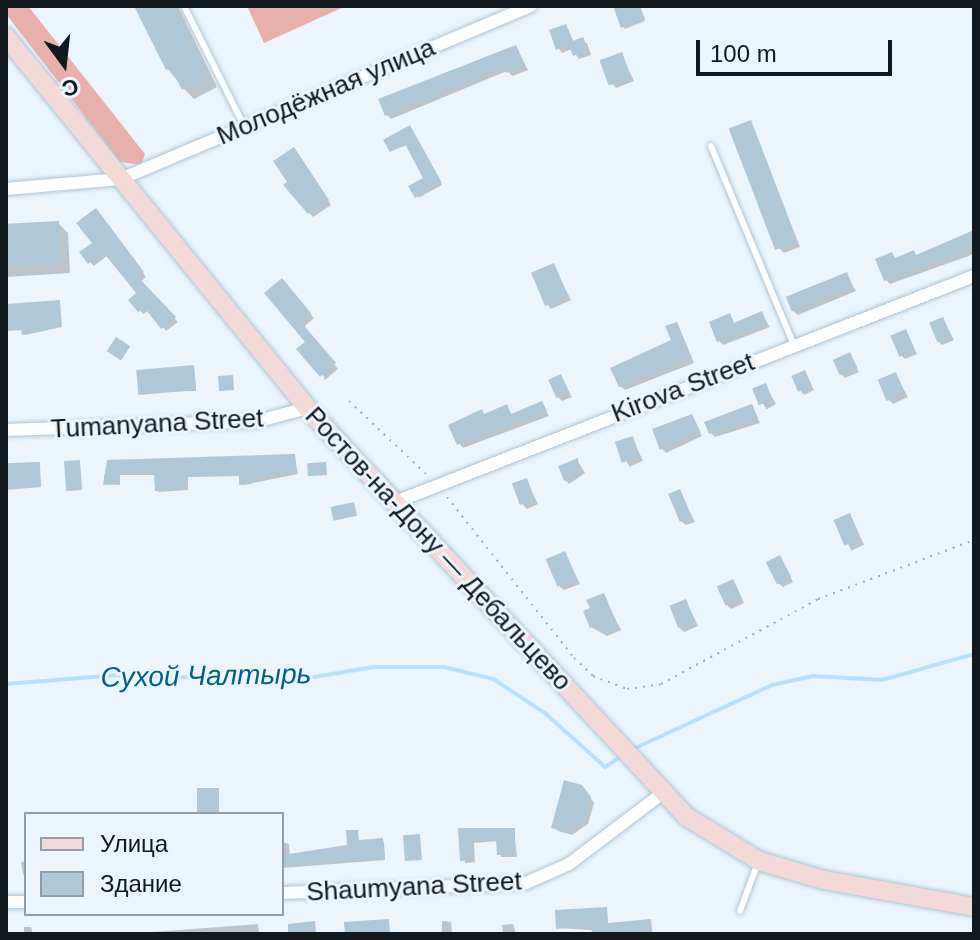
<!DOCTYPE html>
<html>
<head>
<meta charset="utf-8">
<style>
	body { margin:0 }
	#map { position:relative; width:980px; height:940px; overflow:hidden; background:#ecf5fc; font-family:Helvetica,sans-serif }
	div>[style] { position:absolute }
	.green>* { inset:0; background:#e8b0ac }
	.shadow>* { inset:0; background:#0003; transform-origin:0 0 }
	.stream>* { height:4px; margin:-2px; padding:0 2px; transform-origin:2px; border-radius:2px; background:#b7e0fc }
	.building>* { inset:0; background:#b0c7d7; transform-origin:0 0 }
	.path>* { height:2px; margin-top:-1px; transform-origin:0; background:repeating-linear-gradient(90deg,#a5aeb4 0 2px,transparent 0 8px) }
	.roads { filter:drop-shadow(0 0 2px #aec5d5) drop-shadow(0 0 2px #aec5d5) }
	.lane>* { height:6px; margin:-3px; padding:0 3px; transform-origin:3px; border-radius:3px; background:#fff }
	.street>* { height:12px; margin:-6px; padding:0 6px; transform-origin:6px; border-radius:6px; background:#fff }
	.secondary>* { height:18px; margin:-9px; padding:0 9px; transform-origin:9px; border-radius:9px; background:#f3d9d8 }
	span { translate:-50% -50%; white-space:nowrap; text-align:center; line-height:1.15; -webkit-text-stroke:6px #ecf5fc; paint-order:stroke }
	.street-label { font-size:26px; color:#11191f }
	.water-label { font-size:28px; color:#055f89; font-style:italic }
	.frame { position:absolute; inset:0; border:8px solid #11191f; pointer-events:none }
	.legend { position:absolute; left:24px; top:812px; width:260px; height:104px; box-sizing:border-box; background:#ecf5fc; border:2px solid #949da4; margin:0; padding:10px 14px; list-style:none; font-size:24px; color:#11191f }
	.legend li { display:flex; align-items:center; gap:16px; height:40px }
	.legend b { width:40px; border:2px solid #949da4 }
	.north { position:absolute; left:24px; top:24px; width:80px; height:80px; -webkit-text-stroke:6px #ecf5fc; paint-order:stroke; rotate:165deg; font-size:22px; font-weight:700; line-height:32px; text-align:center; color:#11191f }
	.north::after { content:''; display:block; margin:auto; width:28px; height:36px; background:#11191f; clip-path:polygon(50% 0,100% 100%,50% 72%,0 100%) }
	.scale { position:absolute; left:696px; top:40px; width:196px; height:36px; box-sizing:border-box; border:4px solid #11191f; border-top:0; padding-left:10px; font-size:24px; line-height:28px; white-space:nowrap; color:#11191f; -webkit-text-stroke:6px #ecf5fc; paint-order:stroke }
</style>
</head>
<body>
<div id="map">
	<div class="green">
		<div style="clip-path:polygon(6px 6px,28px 6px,145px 154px,141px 165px,120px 162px,6px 14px)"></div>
		<div style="clip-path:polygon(247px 6px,346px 6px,264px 43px)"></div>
	</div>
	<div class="shadow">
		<div style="clip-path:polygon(137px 6px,178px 6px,217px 87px,194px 99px,184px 89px,168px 69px)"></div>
		<div style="clip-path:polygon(636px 6px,645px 21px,625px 29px,623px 27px)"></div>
		<div style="clip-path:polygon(565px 26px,574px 42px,587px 43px,591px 55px,579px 59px,572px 49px,562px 53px,558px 48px)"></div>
		<div style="clip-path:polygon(516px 47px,528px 70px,512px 76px,507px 71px,391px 119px,387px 115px)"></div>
		<div style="clip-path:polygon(621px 55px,634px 81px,616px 88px,612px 84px)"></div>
		<div style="clip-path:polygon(750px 122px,800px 247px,784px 253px,780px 249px)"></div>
		<div style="clip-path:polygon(411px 129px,442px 185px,418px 198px,426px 179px,407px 145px,391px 151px)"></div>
		<div style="clip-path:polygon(298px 154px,331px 205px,313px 217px,286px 186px)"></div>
		<div style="clip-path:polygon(100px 214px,146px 277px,140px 282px,178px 322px,166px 331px,149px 310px,143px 314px,131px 300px,139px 294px,108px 255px,94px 266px,90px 262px)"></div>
		<div style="clip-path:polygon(58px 223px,68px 233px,70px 273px,6px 277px,6px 226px)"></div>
		<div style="clip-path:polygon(974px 235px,974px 254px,890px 284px,886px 280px,892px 254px,897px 260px,917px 257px)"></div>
		<div style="clip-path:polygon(553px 265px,571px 300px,551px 309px,547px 304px)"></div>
		<div style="clip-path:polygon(846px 275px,856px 291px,798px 315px,793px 311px)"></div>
		<div style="clip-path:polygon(286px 285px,314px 318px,304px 327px,338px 369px,325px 380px)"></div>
		<div style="clip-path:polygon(60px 304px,62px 327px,25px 335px,23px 330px,6px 331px,6px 306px)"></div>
		<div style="clip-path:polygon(761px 314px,770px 327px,723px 345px,719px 341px,729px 316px,735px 325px)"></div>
		<div style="clip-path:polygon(943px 319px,954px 340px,942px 345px,938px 341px)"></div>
		<div style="clip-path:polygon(677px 324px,694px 363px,625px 390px,620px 386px,673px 341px)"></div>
		<div style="clip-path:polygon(906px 332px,917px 354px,905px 359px,901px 355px)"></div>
		<div style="clip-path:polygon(849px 354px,859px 372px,845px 378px,841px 374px)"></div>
		<div style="clip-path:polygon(194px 367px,196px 391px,139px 392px)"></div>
		<div style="clip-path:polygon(804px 373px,814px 390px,804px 395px,800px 390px)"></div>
		<div style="clip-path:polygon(895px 374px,908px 397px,893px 404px,889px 400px)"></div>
		<div style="clip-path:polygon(561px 377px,572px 397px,562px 401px,558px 397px)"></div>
		<div style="left:765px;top:385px;width:22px;height:11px;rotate:60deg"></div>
		<div style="clip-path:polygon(542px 404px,549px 416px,463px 448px,459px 443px,506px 406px,513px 416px)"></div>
		<div style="clip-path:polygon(751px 406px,760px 423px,715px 437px,711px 433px)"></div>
		<div style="clip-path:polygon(692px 416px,702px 436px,666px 453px,662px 449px)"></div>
		<div style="left:632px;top:438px;width:25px;height:15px;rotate:64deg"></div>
		<div style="clip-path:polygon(294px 456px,298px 474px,242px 485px,241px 476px,188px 477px,188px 490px,158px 492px,156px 475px,120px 475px,120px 485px,105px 484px,104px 475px)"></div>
		<div style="clip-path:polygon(577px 460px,585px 473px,569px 484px,565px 480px)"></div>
		<div style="left:39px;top:464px;width:23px;height:33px;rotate:85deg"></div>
		<div style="clip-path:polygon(526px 481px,538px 504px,527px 509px,522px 504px)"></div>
		<div style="clip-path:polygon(680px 492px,695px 522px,686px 525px,681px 521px)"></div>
		<div style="left:849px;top:515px;width:33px;height:14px;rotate:63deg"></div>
		<div style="clip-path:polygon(565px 553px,580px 584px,564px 590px,559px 586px)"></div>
		<div style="clip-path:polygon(780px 558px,793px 582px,783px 587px,778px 583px)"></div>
		<div style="clip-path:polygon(733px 581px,744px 603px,731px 609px,726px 604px)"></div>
		<div style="clip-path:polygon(603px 595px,621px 630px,607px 636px,591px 627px,592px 609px)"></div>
		<div style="clip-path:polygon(686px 601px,698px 626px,684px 632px,679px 627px)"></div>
		<div style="clip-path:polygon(586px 791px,594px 803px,588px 824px,572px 835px,558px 831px,554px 827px)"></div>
		<div style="clip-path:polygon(460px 830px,514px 830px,517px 857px,501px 857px,498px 841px,474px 843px,475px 862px,465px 863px)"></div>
		<div style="clip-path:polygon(357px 832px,359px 842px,384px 842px,385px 860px,282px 868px,282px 842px,289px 844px,290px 856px,349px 847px)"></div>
		<div style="clip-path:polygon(26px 861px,26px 874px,23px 875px,21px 862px)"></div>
		<div style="clip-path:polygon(606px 909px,608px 925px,650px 921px,653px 934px,558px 928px)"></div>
		<div style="clip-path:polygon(442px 921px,451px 922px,452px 934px,432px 934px,442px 933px)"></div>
		<div style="clip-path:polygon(258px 924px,259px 934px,152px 934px,152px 932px)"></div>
		<div style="clip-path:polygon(502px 925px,513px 924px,516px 934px,503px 934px)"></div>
		<div style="clip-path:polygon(24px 927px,31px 927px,33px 934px,24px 934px)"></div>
	</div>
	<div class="stream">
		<div style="left:6px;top:684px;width:112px;rotate:-4.6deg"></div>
		<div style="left:118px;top:675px;width:172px;rotate:2deg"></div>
		<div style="left:290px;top:681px;width:85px;rotate:-9.5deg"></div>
		<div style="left:374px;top:667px;width:70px"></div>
		<div style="left:444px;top:667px;width:50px;rotate:13.8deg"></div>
		<div style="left:493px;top:679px;width:64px;rotate:33.4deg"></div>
		<div style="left:546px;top:714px;width:79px;rotate:41.9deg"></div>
		<div style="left:605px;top:767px;width:20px;rotate:-33deg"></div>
		<div style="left:633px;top:749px;width:153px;rotate:-24.7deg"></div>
		<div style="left:772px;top:685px;width:42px;rotate:-12.4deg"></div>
		<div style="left:813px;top:676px;width:69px;rotate:3.3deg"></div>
		<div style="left:882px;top:680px;width:96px;rotate:-15.8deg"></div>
	</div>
	<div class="building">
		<div style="clip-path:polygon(134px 6px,174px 6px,209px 77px,182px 90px,171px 68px,166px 70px)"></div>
		<div style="clip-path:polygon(613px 6px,640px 6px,645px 19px,621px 28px)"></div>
		<div style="clip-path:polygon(566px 24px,573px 41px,583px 37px,588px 50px,573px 56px,569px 45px,556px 50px,549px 30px)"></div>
		<div style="clip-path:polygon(516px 45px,525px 65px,506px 73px,504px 67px,385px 116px,378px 99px)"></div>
		<div style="left:622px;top:52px;width:27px;height:24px;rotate:70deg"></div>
		<div style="left:751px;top:120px;width:130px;height:24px;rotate:69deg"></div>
		<div style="clip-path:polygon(410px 125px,442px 183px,415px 198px,408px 186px,423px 178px,405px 144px,390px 152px,383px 140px)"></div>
		<div style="clip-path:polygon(294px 147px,329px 200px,308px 214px,283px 185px,287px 182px,273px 161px)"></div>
		<div style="clip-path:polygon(96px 208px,144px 272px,138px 277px,176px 317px,161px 329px,144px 307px,138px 312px,128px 300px,136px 293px,103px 252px,88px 264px,79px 252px,92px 243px,76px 223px)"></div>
		<div style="left:59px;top:221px;width:43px;height:53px;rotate:87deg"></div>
		<div style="clip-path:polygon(974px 230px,974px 248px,884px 281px,875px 259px,892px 252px,895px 258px,914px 250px,916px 255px)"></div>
		<div style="left:554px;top:263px;width:36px;height:25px;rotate:67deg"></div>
		<div style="left:847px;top:272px;width:16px;height:66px;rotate:68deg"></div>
		<div style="clip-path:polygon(282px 278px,311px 313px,301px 322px,336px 363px,320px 377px,296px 349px,305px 342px,264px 293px)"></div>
		<div style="clip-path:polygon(60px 300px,61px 326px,22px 335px,21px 329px,6px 330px,6px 304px)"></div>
		<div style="clip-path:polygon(762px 311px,767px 323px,717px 342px,709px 322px,730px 313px,734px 323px)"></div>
		<div style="left:943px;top:317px;width:21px;height:15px;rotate:67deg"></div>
		<div style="clip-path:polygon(677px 322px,692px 358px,619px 387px,610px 368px,671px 340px,665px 326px)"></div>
		<div style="left:906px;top:329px;width:23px;height:17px;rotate:67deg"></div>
		<div style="left:116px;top:337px;width:17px;height:17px;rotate:33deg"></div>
		<div style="left:850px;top:352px;width:17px;height:19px;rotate:65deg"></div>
		<div style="left:194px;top:365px;width:25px;height:58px;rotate:85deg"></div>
		<div style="left:805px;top:370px;width:17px;height:15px;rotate:66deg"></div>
		<div style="left:896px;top:372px;width:23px;height:20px;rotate:67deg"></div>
		<div style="left:561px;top:374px;width:20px;height:14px;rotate:66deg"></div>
		<div style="left:233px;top:375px;width:15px;height:15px;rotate:86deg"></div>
		<div style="left:766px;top:383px;width:18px;height:15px;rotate:68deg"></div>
		<div style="clip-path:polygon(542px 401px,547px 411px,457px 445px,448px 425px,482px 409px,484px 414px,507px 404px,511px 414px)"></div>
		<div style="clip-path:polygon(752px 404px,758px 418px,709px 434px,704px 422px)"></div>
		<div style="clip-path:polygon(692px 414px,700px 431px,660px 450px,652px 429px)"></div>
		<div style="left:633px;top:436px;width:22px;height:19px;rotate:72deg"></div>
		<div style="clip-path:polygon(295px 454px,297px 472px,252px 479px,252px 484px,239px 485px,239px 475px,187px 477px,188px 489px,155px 491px,154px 474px,119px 474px,119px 484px,103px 485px,107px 460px)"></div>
		<div style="clip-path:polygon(578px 458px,579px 475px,564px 481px,558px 466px)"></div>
		<div style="left:80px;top:460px;width:30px;height:16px;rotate:86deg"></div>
		<div style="left:40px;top:462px;width:24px;height:34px;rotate:88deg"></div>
		<div style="left:326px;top:462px;width:13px;height:19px;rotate:86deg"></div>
		<div style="left:527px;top:478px;width:23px;height:16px;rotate:70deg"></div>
		<div style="left:680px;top:489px;width:30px;height:13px;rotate:67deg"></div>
		<div style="left:354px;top:502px;width:14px;height:24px;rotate:78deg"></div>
		<div style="left:850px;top:513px;width:28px;height:18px;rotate:67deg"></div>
		<div style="left:565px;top:551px;width:30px;height:21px;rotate:67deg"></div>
		<div style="left:780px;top:555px;width:25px;height:16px;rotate:63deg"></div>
		<div style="left:733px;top:579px;width:21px;height:18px;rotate:65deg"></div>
		<div style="clip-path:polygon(604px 593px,618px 626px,601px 633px,597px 625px,590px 628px,583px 611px,590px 608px,586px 600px)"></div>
		<div style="left:686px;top:599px;width:24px;height:18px;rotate:68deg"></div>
		<div style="clip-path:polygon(564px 780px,582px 785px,591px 797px,584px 820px,566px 832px,551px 828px)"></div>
		<div style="left:219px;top:788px;width:26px;height:22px;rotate:90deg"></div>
		<div style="clip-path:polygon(458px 828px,515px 828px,515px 855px,497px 855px,496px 839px,472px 840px,473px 860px,460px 861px)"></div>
		<div style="clip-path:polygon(346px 830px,358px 830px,359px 840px,383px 838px,385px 859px,282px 865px,282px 855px,347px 845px)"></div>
		<div style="left:420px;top:834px;width:26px;height:17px;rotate:86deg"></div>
		<div style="clip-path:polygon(607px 907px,608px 923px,651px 919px,652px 934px,592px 934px,591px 926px,556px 929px,555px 910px)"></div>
		<div style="clip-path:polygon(389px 919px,390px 934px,345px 934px,344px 922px)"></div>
		<div style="clip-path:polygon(315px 921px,316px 934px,288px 934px,288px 924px)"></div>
	</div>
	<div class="path">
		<div style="left:349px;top:401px;width:108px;rotate:43.5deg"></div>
		<div style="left:447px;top:497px;width:205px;rotate:51.7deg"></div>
		<div style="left:574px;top:658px;width:26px;rotate:43deg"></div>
		<div style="left:593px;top:676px;width:36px;rotate:21deg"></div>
		<div style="left:627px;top:689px;width:34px;rotate:-8deg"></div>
		<div style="left:661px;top:684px;width:179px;rotate:-28.4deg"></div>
		<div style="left:818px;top:599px;width:167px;rotate:-20.7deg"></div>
	</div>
	<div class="roads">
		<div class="lane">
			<div style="left:184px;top:6px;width:134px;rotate:63.4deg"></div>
			<div style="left:711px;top:146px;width:216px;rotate:67.4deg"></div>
			<div style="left:740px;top:911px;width:49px;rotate:-69.7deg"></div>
		</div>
		<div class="street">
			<div style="left:6px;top:189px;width:115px;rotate:-5deg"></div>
			<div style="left:121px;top:179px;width:445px;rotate:-22.9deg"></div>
			<div style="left:6px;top:430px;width:253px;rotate:-2deg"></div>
			<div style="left:259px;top:421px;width:50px;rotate:-15.2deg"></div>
			<div style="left:393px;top:503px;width:624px;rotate:-21.34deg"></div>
			<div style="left:282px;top:893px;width:244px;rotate:-2.3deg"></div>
			<div style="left:526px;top:883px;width:47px;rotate:-23.8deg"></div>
			<div style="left:569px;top:864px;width:118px;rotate:-37.1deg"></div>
			<div style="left:6px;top:902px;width:20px"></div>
		</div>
		<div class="secondary">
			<div style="left:6px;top:37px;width:478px;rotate:50.9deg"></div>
			<div style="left:307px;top:408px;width:558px;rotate:47.1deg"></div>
			<div style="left:687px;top:817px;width:84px;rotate:31.4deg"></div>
			<div style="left:759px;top:861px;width:68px;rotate:16.3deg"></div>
			<div style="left:824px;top:880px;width:152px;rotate:10.2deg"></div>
		</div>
	</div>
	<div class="street-label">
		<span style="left:326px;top:92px;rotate:-23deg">Молодёжная улица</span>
		<span style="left:683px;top:388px;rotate:-21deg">Kirova Street</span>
		<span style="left:157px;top:424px;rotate:-3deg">Tumanyana Street</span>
		<span style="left:438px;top:549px;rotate:47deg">Ростов-на-Дону — Дебальцево</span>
		<span style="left:414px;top:887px;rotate:-3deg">Shaumyana Street</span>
	</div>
	<div class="water-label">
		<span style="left:206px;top:676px;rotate:-1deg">Сухой Чалтырь</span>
	</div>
	<div class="frame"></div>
	<ul class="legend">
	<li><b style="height:10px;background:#f3d9d8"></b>Улица</li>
	<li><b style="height:22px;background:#b0c7d7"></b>Здание</li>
	</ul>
	<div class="north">С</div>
	<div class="scale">100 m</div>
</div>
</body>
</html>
